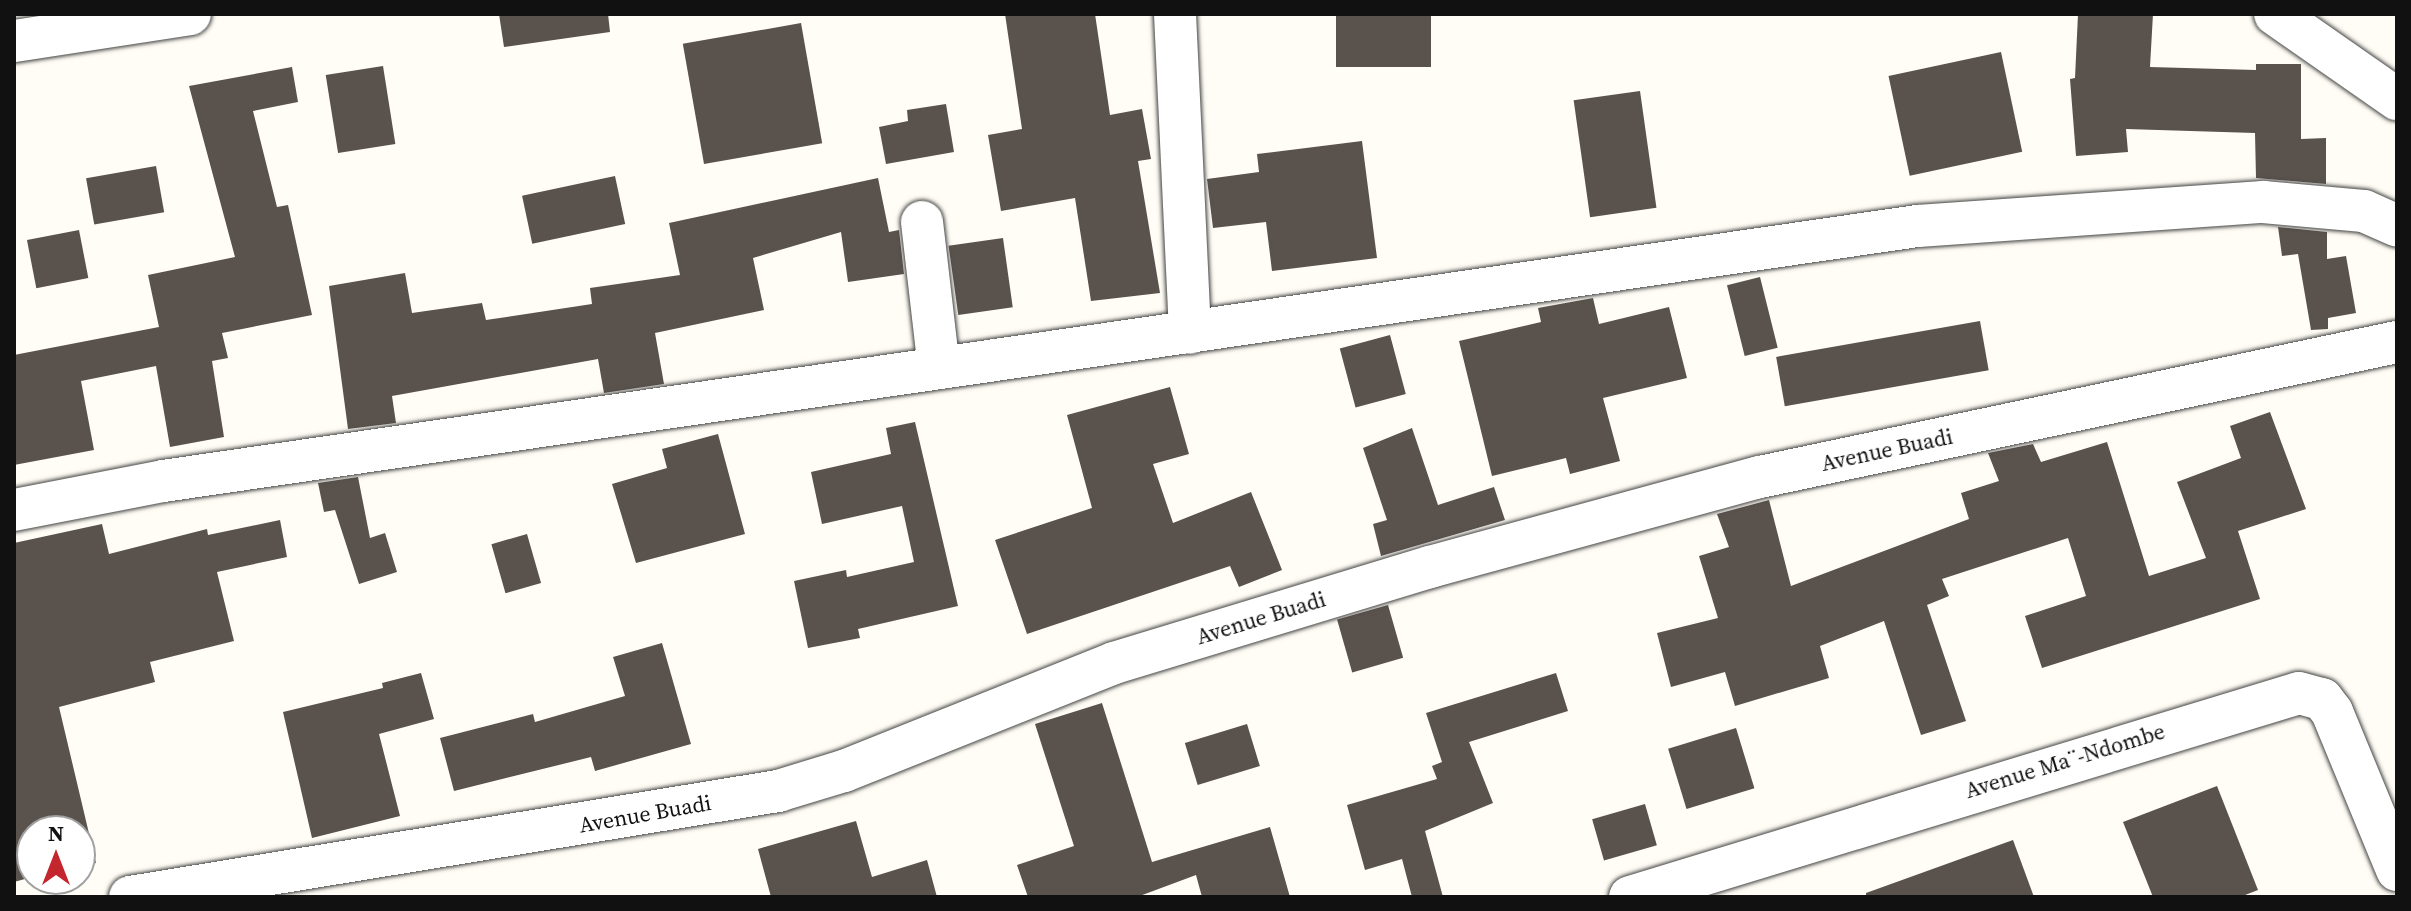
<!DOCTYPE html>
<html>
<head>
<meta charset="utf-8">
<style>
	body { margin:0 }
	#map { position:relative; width:2411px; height:911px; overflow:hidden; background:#fffdf5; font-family:"Source Serif 4",serif }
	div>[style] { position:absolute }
	.building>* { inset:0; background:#5a524d; transform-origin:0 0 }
	.roads { filter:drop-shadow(0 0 2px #444) drop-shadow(0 0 2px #444) }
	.minor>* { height:42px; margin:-21px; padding:0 21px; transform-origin:21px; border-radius:21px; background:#fff }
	span { translate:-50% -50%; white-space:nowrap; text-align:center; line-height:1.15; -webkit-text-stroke:8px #fff; paint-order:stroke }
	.street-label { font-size:22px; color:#111 }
	.frame { position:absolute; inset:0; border:16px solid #111; pointer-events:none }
	.north { position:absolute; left:16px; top:815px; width:80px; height:80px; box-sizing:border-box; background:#fff; border:2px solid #a0a0a0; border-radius:50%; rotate:0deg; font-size:22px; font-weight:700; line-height:32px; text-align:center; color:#111 }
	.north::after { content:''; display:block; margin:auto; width:28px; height:36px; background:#c4262e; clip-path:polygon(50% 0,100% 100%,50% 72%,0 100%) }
</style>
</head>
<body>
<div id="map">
	<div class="building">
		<div style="clip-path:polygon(499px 14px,608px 14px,610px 32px,504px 47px)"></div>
		<div style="clip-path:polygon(1005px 14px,1095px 14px,1110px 115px,1142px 109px,1151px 159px,1138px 161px,1160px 293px,1091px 301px,1075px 198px,1001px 211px,988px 135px,1022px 129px)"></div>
		<div style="left:1336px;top:14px;width:95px;height:53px"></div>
		<div style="clip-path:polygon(2078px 14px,2153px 14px,2150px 67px,2256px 70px,2256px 64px,2301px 64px,2301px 139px,2326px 138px,2326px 184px,2256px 178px,2255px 133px,2126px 129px,2128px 152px,2076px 156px,2070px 79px,2075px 78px)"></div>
		<div style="left:801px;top:23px;width:122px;height:120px;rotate:80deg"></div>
		<div style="left:2001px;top:52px;width:102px;height:115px;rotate:78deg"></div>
		<div style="left:383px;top:66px;width:79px;height:58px;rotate:81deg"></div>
		<div style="clip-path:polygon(292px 67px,298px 102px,253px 111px,277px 207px,288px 205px,312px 315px,222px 333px,228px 358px,212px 361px,224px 437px,170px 447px,156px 366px,81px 381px,94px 450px,14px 465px,14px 355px,159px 327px,148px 275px,235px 257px,189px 86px)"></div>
		<div style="left:1640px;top:91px;width:118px;height:67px;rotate:82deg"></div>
		<div style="clip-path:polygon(946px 104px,954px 152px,886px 164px,879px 127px,908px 121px,907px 110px)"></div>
		<div style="clip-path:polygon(1362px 141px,1377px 258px,1272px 271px,1266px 222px,1213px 228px,1207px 179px,1259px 172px,1257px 154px)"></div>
		<div style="left:156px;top:166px;width:47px;height:71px;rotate:80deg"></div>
		<div style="left:615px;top:176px;width:49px;height:95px;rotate:78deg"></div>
		<div style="clip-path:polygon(878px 178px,889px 232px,899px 230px,904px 274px,848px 282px,841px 232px,753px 258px,764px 310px,655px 333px,664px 384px,604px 393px,598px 359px,392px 396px,396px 423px,348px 429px,329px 286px,405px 273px,412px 313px,482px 303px,486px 320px,592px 304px,590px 288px,680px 275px,669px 223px)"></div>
		<div style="clip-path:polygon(2278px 227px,2327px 232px,2327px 259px,2346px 256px,2356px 313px,2328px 318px,2328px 329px,2311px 330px,2298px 254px,2282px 256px)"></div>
		<div style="left:79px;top:230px;width:49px;height:53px;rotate:79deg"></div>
		<div style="left:1003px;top:238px;width:70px;height:55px;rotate:82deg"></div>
		<div style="left:1760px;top:277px;width:73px;height:34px;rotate:76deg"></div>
		<div style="clip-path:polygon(1593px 298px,1599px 324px,1669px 307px,1687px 378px,1603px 398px,1620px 461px,1570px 474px,1566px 458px,1492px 476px,1459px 341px,1541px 322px,1538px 308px)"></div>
		<div style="left:1980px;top:321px;width:50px;height:207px;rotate:80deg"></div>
		<div style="left:1390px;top:335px;width:61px;height:52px;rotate:75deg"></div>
		<div style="clip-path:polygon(1170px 387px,1189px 454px,1153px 464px,1173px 523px,1251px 492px,1282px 570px,1239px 587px,1230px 566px,1027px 634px,995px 540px,1092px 508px,1067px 415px)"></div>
		<div style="clip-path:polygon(2270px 412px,2306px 509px,2238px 531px,2260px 599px,2042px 668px,2025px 616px,2086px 596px,2068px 538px,1942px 579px,1949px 596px,1927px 605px,1966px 721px,1921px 735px,1884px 621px,1820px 646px,1829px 678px,1735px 706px,1725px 672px,1671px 687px,1657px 633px,1718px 618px,1699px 556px,1729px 547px,1717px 514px,1769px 500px,1791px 586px,1969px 519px,1961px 493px,1999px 481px,1988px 453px,2033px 444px,2041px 462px,2107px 442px,2149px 576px,2206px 558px,2177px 482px,2241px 458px,2230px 426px)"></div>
		<div style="clip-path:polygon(915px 422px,958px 606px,858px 629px,860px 638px,808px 648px,794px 581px,846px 570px,847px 577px,914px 562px,902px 506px,822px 524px,811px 472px,891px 454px,886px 428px)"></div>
		<div style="clip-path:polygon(1412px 428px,1438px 505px,1494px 487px,1505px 520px,1381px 556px,1373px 524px,1387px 520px,1363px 448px)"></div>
		<div style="clip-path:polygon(718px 434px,745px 534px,636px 563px,612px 484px,667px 468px,662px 449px)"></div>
		<div style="clip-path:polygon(358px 477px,370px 538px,385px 533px,397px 572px,359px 584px,335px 510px,324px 512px,318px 483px)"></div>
		<div style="clip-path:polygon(280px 520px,287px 557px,217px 572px,234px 641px,150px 662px,155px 682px,59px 707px,96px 863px,80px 866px,80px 831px,32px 831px,32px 877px,14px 882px,14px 543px,102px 524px,109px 554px,207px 529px,208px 535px)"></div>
		<div style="left:527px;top:534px;width:51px;height:37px;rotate:74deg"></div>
		<div style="left:1388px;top:605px;width:55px;height:53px;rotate:74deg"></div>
		<div style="clip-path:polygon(662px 643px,691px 744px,595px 771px,591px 757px,454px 791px,440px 738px,533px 714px,535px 722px,625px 696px,613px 657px)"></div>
		<div style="clip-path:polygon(421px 673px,434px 719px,379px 734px,400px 816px,312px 838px,283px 712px,383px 688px,382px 683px)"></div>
		<div style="clip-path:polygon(1556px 673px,1568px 711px,1469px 742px,1493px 803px,1425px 831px,1443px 897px,1412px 897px,1402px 859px,1365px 870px,1347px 805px,1437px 779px,1432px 766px,1442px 762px,1426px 713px)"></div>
		<div style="clip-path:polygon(1102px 703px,1152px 862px,1270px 827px,1290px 897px,1202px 897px,1196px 875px,1137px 897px,1028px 897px,1017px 865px,1074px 846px,1035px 724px)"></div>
		<div style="left:1247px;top:724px;width:44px;height:65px;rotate:73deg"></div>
		<div style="left:1736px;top:728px;width:63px;height:71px;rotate:73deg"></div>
		<div style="clip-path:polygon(2217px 786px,2258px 890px,2240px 897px,2153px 897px,2123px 822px)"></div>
		<div style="left:1645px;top:804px;width:43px;height:55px;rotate:74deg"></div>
		<div style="clip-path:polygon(856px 821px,872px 877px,927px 860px,937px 897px,771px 897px,758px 849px)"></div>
		<div style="clip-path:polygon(2013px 840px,2034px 897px,1866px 897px,1866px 893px)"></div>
	</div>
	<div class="roads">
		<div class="minor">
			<div style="left:1175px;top:14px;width:319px;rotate:87.3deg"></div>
			<div style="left:2275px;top:14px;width:149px;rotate:34.9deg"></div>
			<div style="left:14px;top:41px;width:178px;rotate:-8.7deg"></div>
			<div style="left:922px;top:222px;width:147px;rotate:83.4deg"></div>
			<div style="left:14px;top:510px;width:152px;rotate:-11deg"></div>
			<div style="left:163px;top:481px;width:1773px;rotate:-8.27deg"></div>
			<div style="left:1918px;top:226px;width:346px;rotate:-4deg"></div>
			<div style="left:2263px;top:202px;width:101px;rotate:5.1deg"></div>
			<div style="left:2364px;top:211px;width:36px;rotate:24deg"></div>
			<div style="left:130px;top:897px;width:657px;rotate:-9.29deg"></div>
			<div style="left:778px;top:791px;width:69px;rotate:-16.9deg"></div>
			<div style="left:844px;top:771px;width:291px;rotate:-21.8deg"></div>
			<div style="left:1114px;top:663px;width:330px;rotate:-16.9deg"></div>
			<div style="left:1430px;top:567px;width:342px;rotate:-15.3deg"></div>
			<div style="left:1760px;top:477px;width:651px;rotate:-11.97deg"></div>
			<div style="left:1630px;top:897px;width:699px;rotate:-16.96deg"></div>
			<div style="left:2299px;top:693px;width:24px;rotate:15deg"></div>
			<div style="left:2322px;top:699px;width:16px;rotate:52deg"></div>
			<div style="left:2332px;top:712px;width:171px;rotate:67.6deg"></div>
		</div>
	</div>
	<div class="street-label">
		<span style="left:1887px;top:450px;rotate:-12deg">Avenue Buadi</span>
		<span style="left:1261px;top:618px;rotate:-17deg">Avenue Buadi</span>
		<span style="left:2065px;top:761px;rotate:-17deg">Avenue Ma¨-Ndombe</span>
		<span style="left:645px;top:814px;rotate:-10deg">Avenue Buadi</span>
	</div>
	<div class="frame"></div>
	<div class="north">N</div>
</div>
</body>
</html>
